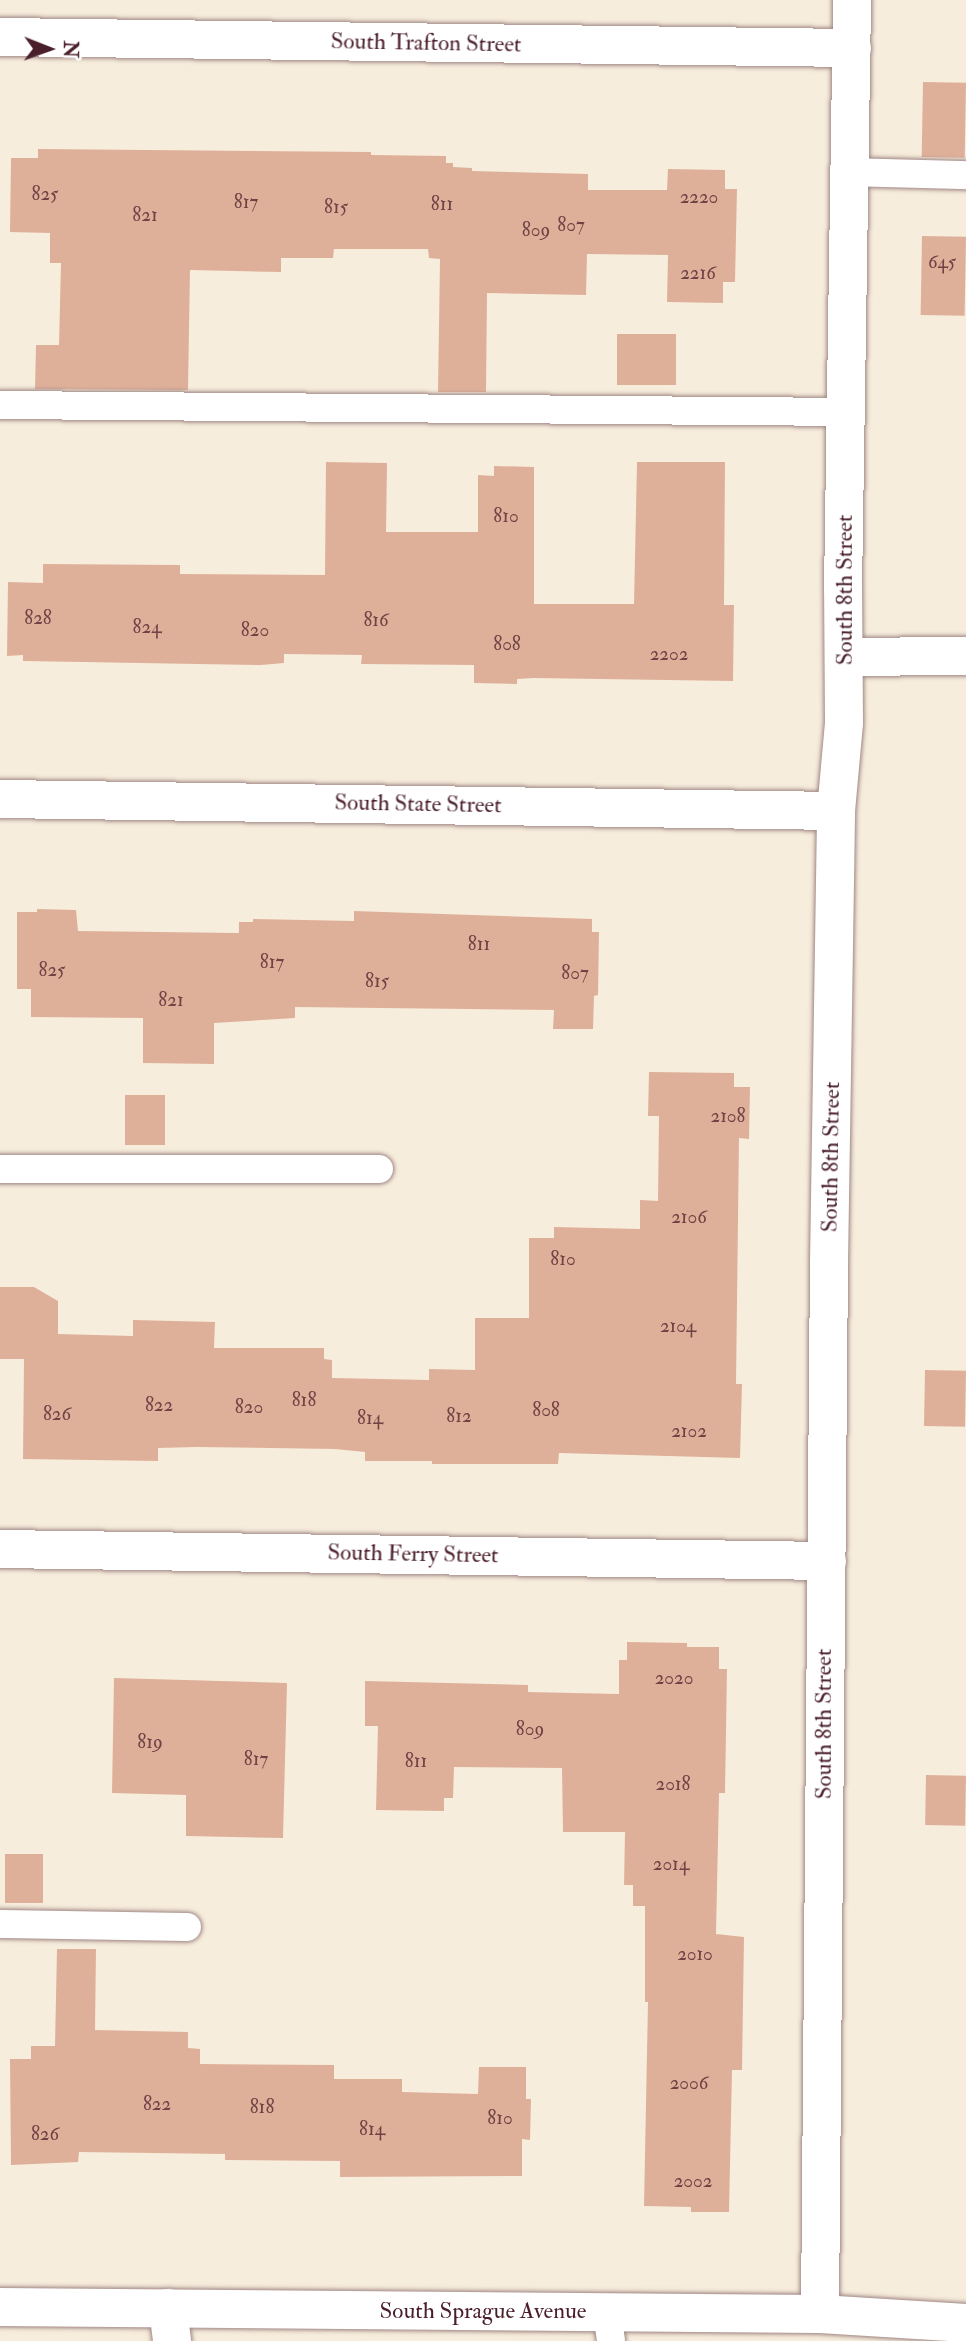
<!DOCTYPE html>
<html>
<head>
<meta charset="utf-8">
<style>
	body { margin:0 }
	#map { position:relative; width:966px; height:2341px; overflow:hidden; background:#f7eddc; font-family:"IM FELL Double Pica",serif }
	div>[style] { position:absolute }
	.building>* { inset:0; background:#dfb099; transform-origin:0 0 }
	.roads { filter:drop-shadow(0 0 2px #a08684) drop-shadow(0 0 2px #a08684) }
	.lane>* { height:28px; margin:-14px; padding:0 14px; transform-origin:14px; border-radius:14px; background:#fff }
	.street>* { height:38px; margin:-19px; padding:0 19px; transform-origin:19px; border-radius:19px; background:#fff }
	.secondary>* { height:38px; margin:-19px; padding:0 19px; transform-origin:19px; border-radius:19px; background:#fff }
	.primary>* { height:38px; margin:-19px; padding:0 19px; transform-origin:19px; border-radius:19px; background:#fff }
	span { translate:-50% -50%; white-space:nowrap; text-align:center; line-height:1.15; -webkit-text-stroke:6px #fff; paint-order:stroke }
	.number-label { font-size:19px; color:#6f4346 }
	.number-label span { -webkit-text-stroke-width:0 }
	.street-label { font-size:23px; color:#4a1f2b }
	.north { position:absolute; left:14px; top:14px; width:70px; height:70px; -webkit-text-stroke:5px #fff; paint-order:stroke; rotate:91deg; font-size:19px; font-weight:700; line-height:28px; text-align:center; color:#4a1f2b }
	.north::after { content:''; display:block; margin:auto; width:24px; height:32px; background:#4a1f2b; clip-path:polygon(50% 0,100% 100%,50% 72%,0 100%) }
</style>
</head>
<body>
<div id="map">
	<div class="building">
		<div style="left:923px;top:82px;width:43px;height:75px;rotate:1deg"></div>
		<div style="clip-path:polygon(38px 149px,371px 152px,371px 155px,446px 156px,446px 163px,453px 163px,453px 167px,472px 168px,472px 171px,588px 174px,588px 190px,667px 190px,668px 169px,725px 170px,725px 189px,737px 189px,735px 282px,723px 282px,723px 303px,667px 302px,668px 255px,587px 254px,586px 295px,487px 293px,486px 392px,438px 392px,440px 259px,429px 258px,428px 249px,334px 249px,333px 258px,281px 258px,281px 272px,190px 270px,188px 390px,35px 389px,36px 345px,59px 345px,61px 263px,50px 263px,50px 233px,10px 232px,11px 158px,38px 158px)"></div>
		<div style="left:922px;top:236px;width:44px;height:79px;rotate:1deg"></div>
		<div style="left:617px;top:334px;width:59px;height:51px"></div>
		<div style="clip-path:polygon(326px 462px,387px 463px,386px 532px,478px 532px,478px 475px,494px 476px,494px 466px,534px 467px,534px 604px,634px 604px,637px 462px,725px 462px,724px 605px,734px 605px,733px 681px,534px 678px,517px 679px,517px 684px,474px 683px,474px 665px,361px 664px,362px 655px,284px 654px,284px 663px,261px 665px,23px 661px,23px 655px,7px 656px,8px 582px,43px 583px,43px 564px,180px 565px,180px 574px,325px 575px)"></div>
		<div style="clip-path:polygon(37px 909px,76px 910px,78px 931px,239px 933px,239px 922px,253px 922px,253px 919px,354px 921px,354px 911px,592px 919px,592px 932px,599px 932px,598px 995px,594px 996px,593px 1029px,553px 1029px,554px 1010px,295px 1007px,295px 1018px,214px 1023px,214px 1064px,143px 1063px,143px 1018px,31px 1017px,31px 989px,17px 989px,17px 912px,37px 912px)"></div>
		<div style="clip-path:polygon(649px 1072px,734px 1073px,734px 1087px,750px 1087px,749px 1139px,739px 1138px,736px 1384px,742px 1384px,740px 1458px,559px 1453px,558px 1464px,432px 1464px,432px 1461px,365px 1461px,365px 1452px,335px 1449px,197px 1447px,158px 1448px,158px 1461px,23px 1459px,24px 1359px,0 1359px,0 1287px,34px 1287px,58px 1301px,58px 1334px,133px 1336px,133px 1320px,215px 1322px,214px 1348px,324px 1348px,324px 1359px,332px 1360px,332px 1378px,429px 1380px,429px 1369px,475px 1370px,475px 1318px,529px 1318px,529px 1238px,554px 1238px,554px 1227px,640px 1229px,640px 1200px,658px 1201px,659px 1116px,648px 1116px)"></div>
		<div style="left:125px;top:1095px;width:40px;height:50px"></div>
		<div style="left:925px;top:1370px;width:41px;height:56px;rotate:1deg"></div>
		<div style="clip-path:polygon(627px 1642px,687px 1643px,687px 1647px,719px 1647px,719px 1669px,727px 1669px,725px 1793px,719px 1793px,716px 1934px,744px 1937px,742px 2070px,732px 2070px,729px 2212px,691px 2212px,691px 2207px,644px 2206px,648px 2002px,645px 2002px,645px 1906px,633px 1906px,633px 1885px,624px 1885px,625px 1832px,563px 1832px,562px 1768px,454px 1767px,453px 1798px,444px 1798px,444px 1811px,376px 1810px,378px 1726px,365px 1726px,365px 1681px,528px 1685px,528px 1692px,619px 1694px,619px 1660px,627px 1660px)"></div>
		<div style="clip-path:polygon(114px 1678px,287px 1683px,283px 1838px,186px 1836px,186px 1795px,112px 1793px)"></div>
		<div style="left:926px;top:1775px;width:40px;height:50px;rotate:1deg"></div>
		<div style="left:5px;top:1854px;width:38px;height:49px"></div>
		<div style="clip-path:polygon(57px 1949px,96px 1949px,95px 2030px,188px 2032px,188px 2048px,200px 2049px,200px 2064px,334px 2065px,334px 2079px,402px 2079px,402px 2092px,478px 2094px,479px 2067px,526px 2067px,526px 2099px,531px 2099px,530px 2140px,522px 2139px,522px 2176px,340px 2177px,340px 2161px,225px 2160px,225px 2154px,79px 2152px,78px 2162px,11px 2165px,10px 2059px,31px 2059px,31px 2046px,55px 2046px)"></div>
	</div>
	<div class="roads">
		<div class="lane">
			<div style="left:850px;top:172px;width:116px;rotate:1.5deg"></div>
			<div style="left:0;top:405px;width:847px;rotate:0.47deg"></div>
			<div style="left:0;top:1169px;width:379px"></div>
			<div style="left:0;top:1924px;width:187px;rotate:0.9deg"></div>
			<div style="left:607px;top:2312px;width:29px;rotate:82deg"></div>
		</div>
		<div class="street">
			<div style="left:0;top:37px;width:852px;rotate:0.74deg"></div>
			<div style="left:844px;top:657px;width:122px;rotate:-0.5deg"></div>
			<div style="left:0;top:799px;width:836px;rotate:0.82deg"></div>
			<div style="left:0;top:1549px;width:827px;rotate:0.83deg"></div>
			<div style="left:820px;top:2314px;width:1051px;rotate:-89.51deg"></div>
			<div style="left:829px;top:1263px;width:452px;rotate:-89.1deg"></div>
			<div style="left:836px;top:811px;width:88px;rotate:-84.8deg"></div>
			<div style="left:844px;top:723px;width:134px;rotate:-90.4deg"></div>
			<div style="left:843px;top:589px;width:589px;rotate:-89.12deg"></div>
		</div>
		<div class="secondary">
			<div style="left:168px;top:2308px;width:33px;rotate:83deg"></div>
		</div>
		<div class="primary">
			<div style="left:0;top:2307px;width:820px;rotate:0.49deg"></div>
			<div style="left:820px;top:2314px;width:146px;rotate:3.5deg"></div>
		</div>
	</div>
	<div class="number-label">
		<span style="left:45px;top:195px">825</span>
		<span style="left:699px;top:198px">2220</span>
		<span style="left:246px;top:203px">817</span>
		<span style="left:442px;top:205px">811</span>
		<span style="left:336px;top:208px">815</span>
		<span style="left:145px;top:216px">821</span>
		<span style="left:571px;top:226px">807</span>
		<span style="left:536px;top:231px">809</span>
		<span style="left:942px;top:263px">645</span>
		<span style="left:698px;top:274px">2216</span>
		<span style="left:506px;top:517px">810</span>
		<span style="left:38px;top:619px">828</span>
		<span style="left:376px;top:621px">816</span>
		<span style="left:147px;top:628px">824</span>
		<span style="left:255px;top:631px">820</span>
		<span style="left:507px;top:645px">808</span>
		<span style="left:669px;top:655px">2202</span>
		<span style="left:479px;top:945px">811</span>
		<span style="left:272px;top:963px">817</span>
		<span style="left:52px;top:971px">825</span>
		<span style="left:575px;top:974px">807</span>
		<span style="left:377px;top:982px">815</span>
		<span style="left:171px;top:1001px">821</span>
		<span style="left:728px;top:1117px">2108</span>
		<span style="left:689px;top:1218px">2106</span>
		<span style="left:563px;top:1260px">810</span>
		<span style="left:678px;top:1327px">2104</span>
		<span style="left:304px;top:1401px">818</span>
		<span style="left:159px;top:1406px">822</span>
		<span style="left:249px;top:1408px">820</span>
		<span style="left:546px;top:1411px">808</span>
		<span style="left:57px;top:1415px">826</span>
		<span style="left:459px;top:1417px">812</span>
		<span style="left:370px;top:1419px">814</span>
		<span style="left:689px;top:1432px">2102</span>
		<span style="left:674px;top:1679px">2020</span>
		<span style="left:530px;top:1730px">809</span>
		<span style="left:150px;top:1743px">819</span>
		<span style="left:256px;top:1760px">817</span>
		<span style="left:416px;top:1762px">811</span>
		<span style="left:673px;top:1785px">2018</span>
		<span style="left:671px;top:1865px">2014</span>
		<span style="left:695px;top:1955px">2010</span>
		<span style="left:689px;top:2084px">2006</span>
		<span style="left:157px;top:2105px">822</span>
		<span style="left:262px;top:2108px">818</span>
		<span style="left:500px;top:2119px">810</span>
		<span style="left:372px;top:2130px">814</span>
		<span style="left:45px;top:2135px">826</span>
		<span style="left:693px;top:2182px">2002</span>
	</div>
	<div class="street-label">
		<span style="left:426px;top:43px;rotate:1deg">South Trafton Street</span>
		<span style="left:845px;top:590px;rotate:-90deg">South 8th Street</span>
		<span style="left:418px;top:804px;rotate:1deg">South State Street</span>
		<span style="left:831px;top:1157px;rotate:-89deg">South 8th Street</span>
		<span style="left:413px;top:1554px;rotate:1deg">South Ferry Street</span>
		<span style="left:824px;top:1724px;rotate:-90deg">South 8th Street</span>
		<span style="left:483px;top:2311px">South Sprague Avenue</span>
	</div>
	<div class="north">N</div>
</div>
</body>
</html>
